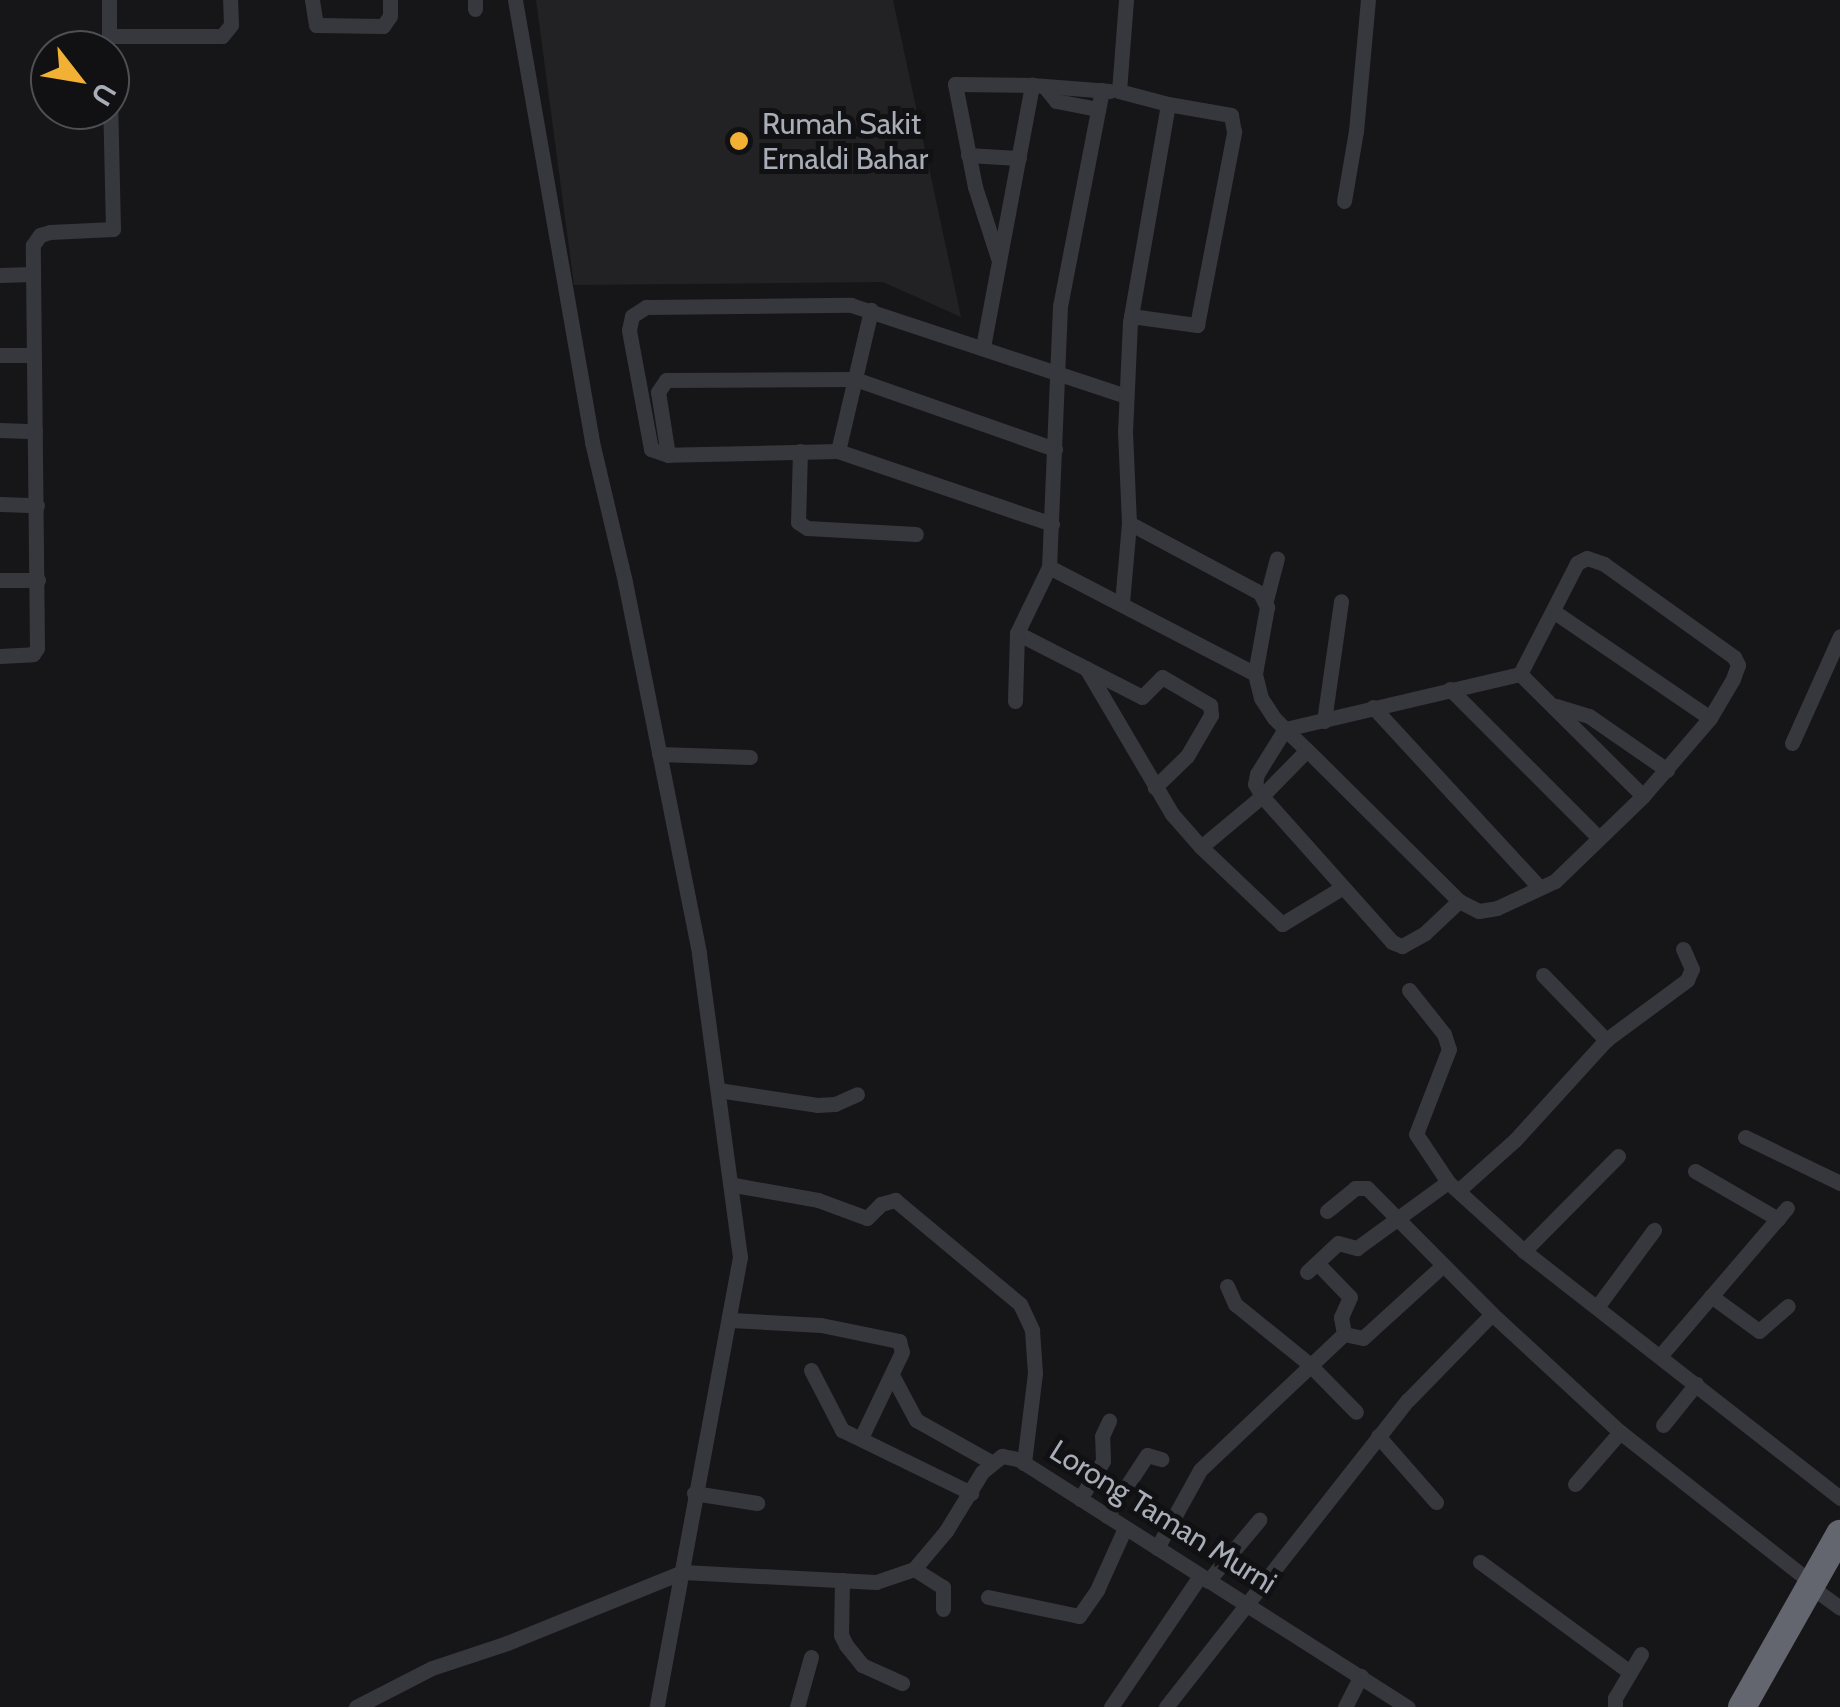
<!DOCTYPE html>
<html>
<head>
<meta charset="utf-8">
<style>
	body { margin:0 }
	#map { position:relative; width:1840px; height:1707px; overflow:hidden; background:#161618; font-family:Cabin,sans-serif }
	div>[style] { position:absolute }
	.built>* { inset:0; background:#222225 }
	.street>* { height:15px; margin:-7.5px; padding:0 7.5px; transform-origin:7.5px; border-radius:7.5px; background:#37383d }
	.highway>* { height:28px; margin:-14px; padding:0 14px; transform-origin:14px; border-radius:14px; background:#63666e }
	.dots>* { width:28px; height:28px; translate:-50% -50%; box-sizing:border-box; border:5px solid #111113; border-radius:50% }
	span { translate:-50% -50%; white-space:nowrap; text-align:center; line-height:1.15; -webkit-text-stroke:10px #111113; paint-order:stroke }
	.poi-label { font-size:30px; color:#a8adb8 }
	.left { translate:0 -50%; text-align:left }
	.street-label { font-size:30px; color:#a8adb8 }
	.north { position:absolute; left:30px; top:30px; width:100px; height:100px; box-sizing:border-box; background:#111113; border:2px solid #4d4f55; border-radius:50%; rotate:121deg; font-size:28px; font-weight:700; line-height:40px; text-align:center; color:#a8adb8 }
	.north::after { content:''; display:block; margin:auto; width:35px; height:45px; background:#f2b134; clip-path:polygon(50% 0,100% 100%,50% 72%,0 100%) }
</style>
</head>
<body>
<div id="map">
	<div class="built">
		<div style="clip-path:polygon(536px 0,893px 0,961px 317px,883px 282px,574px 285px)"></div>
	</div>
	<div class="street">
		<div style="left:109px;top:0;width:36px;rotate:90deg"></div>
		<div style="left:109px;top:36px;width:113px"></div>
		<div style="left:222px;top:36px;width:14px;rotate:-51deg"></div>
		<div style="left:231px;top:25px;width:25px;rotate:-92deg"></div>
		<div style="left:312px;top:0;width:25px;rotate:81deg"></div>
		<div style="left:316px;top:25px;width:67px;rotate:0.9deg"></div>
		<div style="left:383px;top:26px;width:12px;rotate:-55deg"></div>
		<div style="left:390px;top:16px;width:16px;rotate:-90deg"></div>
		<div style="left:475px;top:0;width:9px;rotate:90deg"></div>
		<div style="left:515px;top:0;width:449px;rotate:80.1deg"></div>
		<div style="left:592px;top:442px;width:144px;rotate:76.7deg"></div>
		<div style="left:625px;top:582px;width:379px;rotate:78.7deg"></div>
		<div style="left:699px;top:954px;width:306px;rotate:82.3deg"></div>
		<div style="left:740px;top:1257px;width:458px;rotate:100.5deg"></div>
		<div style="left:1044px;top:86px;width:19px;rotate:51deg"></div>
		<div style="left:1056px;top:101px;width:43px;rotate:10.8deg"></div>
		<div style="left:1102px;top:90px;width:220px;rotate:101deg"></div>
		<div style="left:1060px;top:306px;width:261px;rotate:92.4deg"></div>
		<div style="left:1049px;top:567px;width:232px;rotate:27.4deg"></div>
		<div style="left:1255px;top:674px;width:25px;rotate:76deg"></div>
		<div style="left:1261px;top:698px;width:24px;rotate:57deg"></div>
		<div style="left:1274px;top:718px;width:16px;rotate:45deg"></div>
		<div style="left:1285px;top:729px;width:30px;rotate:44deg"></div>
		<div style="left:1307px;top:750px;width:214px;rotate:44.8deg"></div>
		<div style="left:1459px;top:901px;width:22px;rotate:27deg"></div>
		<div style="left:1479px;top:911px;width:18px;rotate:-9deg"></div>
		<div style="left:1497px;top:908px;width:64px;rotate:-25deg"></div>
		<div style="left:1555px;top:881px;width:122px;rotate:-44deg"></div>
		<div style="left:1643px;top:796px;width:173px;rotate:-135.2deg"></div>
		<div style="left:1520px;top:674px;width:241px;rotate:166.8deg"></div>
		<div style="left:1285px;top:729px;width:53px;rotate:121.9deg"></div>
		<div style="left:1257px;top:774px;width:10px;rotate:101deg"></div>
		<div style="left:1255px;top:784px;width:14px;rotate:60deg"></div>
		<div style="left:1262px;top:796px;width:195px;rotate:48.3deg"></div>
		<div style="left:1392px;top:942px;width:11px;rotate:22deg"></div>
		<div style="left:1402px;top:946px;width:26px;rotate:-29deg"></div>
		<div style="left:1425px;top:933px;width:47px;rotate:-43.3deg"></div>
		<div style="left:968px;top:155px;width:51px;rotate:3.4deg"></div>
		<div style="left:1344px;top:201px;width:71px;rotate:-80.3deg"></div>
		<div style="left:1356px;top:131px;width:132px;rotate:-84.8deg"></div>
		<div style="left:998px;top:258px;width:75px;rotate:-107.9deg"></div>
		<div style="left:975px;top:187px;width:105px;rotate:-101deg"></div>
		<div style="left:955px;top:84px;width:77px;rotate:0.7deg"></div>
		<div style="left:0;top:275px;width:32px;rotate:-2deg"></div>
		<div style="left:1131px;top:316px;width:67px;rotate:7.8deg"></div>
		<div style="left:1197px;top:325px;width:197px;rotate:-79.1deg"></div>
		<div style="left:1234px;top:132px;width:17px;rotate:-100deg"></div>
		<div style="left:1231px;top:115px;width:64px;rotate:-170.1deg"></div>
		<div style="left:983px;top:347px;width:267px;rotate:-79.4deg"></div>
		<div style="left:1032px;top:85px;width:78px;rotate:4.4deg"></div>
		<div style="left:0;top:355px;width:33px"></div>
		<div style="left:0;top:430px;width:35px;rotate:2deg"></div>
		<div style="left:800px;top:451px;width:71px;rotate:91.6deg"></div>
		<div style="left:798px;top:522px;width:11px;rotate:34deg"></div>
		<div style="left:807px;top:528px;width:109px;rotate:3.2deg"></div>
		<div style="left:838px;top:451px;width:145px;rotate:-76.8deg"></div>
		<div style="left:668px;top:455px;width:18px;rotate:-161deg"></div>
		<div style="left:651px;top:449px;width:121px;rotate:-100.5deg"></div>
		<div style="left:629px;top:330px;width:14px;rotate:-78deg"></div>
		<div style="left:632px;top:316px;width:17px;rotate:-33deg"></div>
		<div style="left:646px;top:307px;width:205px;rotate:-0.6deg"></div>
		<div style="left:851px;top:305px;width:290px;rotate:18.3deg"></div>
		<div style="left:0;top:504px;width:37px;rotate:2deg"></div>
		<div style="left:1129px;top:523px;width:149px;rotate:28.1deg"></div>
		<div style="left:1260px;top:593px;width:16px;rotate:63deg"></div>
		<div style="left:1267px;top:607px;width:68px;rotate:100.2deg"></div>
		<div style="left:1052px;top:524px;width:226px;rotate:-161.2deg"></div>
		<div style="left:838px;top:451px;width:170px;rotate:178.7deg"></div>
		<div style="left:668px;top:455px;width:64px;rotate:-99deg"></div>
		<div style="left:658px;top:392px;width:14px;rotate:-56deg"></div>
		<div style="left:666px;top:380px;width:189px;rotate:-0.3deg"></div>
		<div style="left:855px;top:379px;width:212px;rotate:19.3deg"></div>
		<div style="left:1049px;top:567px;width:73px;rotate:115.9deg"></div>
		<div style="left:1017px;top:633px;width:140px;rotate:27.1deg"></div>
		<div style="left:1142px;top:697px;width:28px;rotate:-45deg"></div>
		<div style="left:1162px;top:677px;width:56px;rotate:30.3deg"></div>
		<div style="left:1210px;top:705px;width:10px;rotate:84deg"></div>
		<div style="left:1211px;top:715px;width:48px;rotate:120.3deg"></div>
		<div style="left:1187px;top:756px;width:45px;rotate:135.9deg"></div>
		<div style="left:0;top:580px;width:38px"></div>
		<div style="left:1266px;top:600px;width:43px;rotate:-75.3deg"></div>
		<div style="left:1122px;top:603px;width:80px;rotate:-85deg"></div>
		<div style="left:1129px;top:523px;width:91px;rotate:-92.5deg"></div>
		<div style="left:1125px;top:432px;width:110px;rotate:-87.4deg"></div>
		<div style="left:1130px;top:322px;width:221px;rotate:-80.1deg"></div>
		<div style="left:1168px;top:104px;width:51px;rotate:-165.1deg"></div>
		<div style="left:1119px;top:91px;width:91px;rotate:-85.6deg"></div>
		<div style="left:1553px;top:611px;width:190px;rotate:34.3deg"></div>
		<div style="left:0;top:656px;width:33px;rotate:-3deg"></div>
		<div style="left:33px;top:654px;width:7px;rotate:-56deg"></div>
		<div style="left:37px;top:648px;width:403px;rotate:-90.6deg"></div>
		<div style="left:33px;top:245px;width:12px;rotate:-55deg"></div>
		<div style="left:40px;top:235px;width:10px;rotate:-17deg"></div>
		<div style="left:50px;top:232px;width:63px;rotate:-2.7deg"></div>
		<div style="left:113px;top:229px;width:131px;rotate:-91.3deg"></div>
		<div style="left:1086px;top:668px;width:169px;rotate:59.5deg"></div>
		<div style="left:1172px;top:814px;width:44px;rotate:48.7deg"></div>
		<div style="left:1201px;top:847px;width:80px;rotate:-39.9deg"></div>
		<div style="left:1262px;top:796px;width:64px;rotate:-45.6deg"></div>
		<div style="left:1520px;top:674px;width:125px;rotate:-62.8deg"></div>
		<div style="left:1577px;top:563px;width:11px;rotate:-27deg"></div>
		<div style="left:1587px;top:558px;width:18px;rotate:19deg"></div>
		<div style="left:1604px;top:564px;width:160px;rotate:35.6deg"></div>
		<div style="left:1734px;top:657px;width:9px;rotate:63deg"></div>
		<div style="left:1738px;top:665px;width:15px;rotate:110deg"></div>
		<div style="left:1733px;top:679px;width:45px;rotate:120.5deg"></div>
		<div style="left:1710px;top:718px;width:103px;rotate:130.7deg"></div>
		<div style="left:1450px;top:689px;width:211px;rotate:45deg"></div>
		<div style="left:1015px;top:701px;width:68px;rotate:-88.3deg"></div>
		<div style="left:1556px;top:706px;width:34px;rotate:17deg"></div>
		<div style="left:1589px;top:716px;width:95px;rotate:34.7deg"></div>
		<div style="left:1373px;top:707px;width:246px;rotate:47.3deg"></div>
		<div style="left:1324px;top:721px;width:121px;rotate:-81.9deg"></div>
		<div style="left:1792px;top:743px;width:117px;rotate:-65.8deg"></div>
		<div style="left:659px;top:754px;width:91px;rotate:1.9deg"></div>
		<div style="left:1201px;top:847px;width:112px;rotate:43.5deg"></div>
		<div style="left:1282px;top:924px;width:71px;rotate:-31.2deg"></div>
		<div style="left:1543px;top:975px;width:91px;rotate:45.9deg"></div>
		<div style="left:1409px;top:990px;width:56px;rotate:51.5deg"></div>
		<div style="left:1444px;top:1034px;width:16px;rotate:72deg"></div>
		<div style="left:1449px;top:1049px;width:91px;rotate:111.2deg"></div>
		<div style="left:1416px;top:1134px;width:58px;rotate:56.3deg"></div>
		<div style="left:718px;top:1090px;width:100px;rotate:8.6deg"></div>
		<div style="left:817px;top:1105px;width:18px;rotate:-3deg"></div>
		<div style="left:835px;top:1104px;width:24px;rotate:-24deg"></div>
		<div style="left:1745px;top:1137px;width:106px;rotate:25.8deg"></div>
		<div style="left:1618px;top:1156px;width:134px;rotate:134.7deg"></div>
		<div style="left:1524px;top:1251px;width:401px;rotate:38deg"></div>
		<div style="left:1695px;top:1171px;width:96px;rotate:30deg"></div>
		<div style="left:734px;top:1185px;width:85px;rotate:10.1deg"></div>
		<div style="left:818px;top:1200px;width:52px;rotate:20.2deg"></div>
		<div style="left:867px;top:1218px;width:20px;rotate:-45deg"></div>
		<div style="left:881px;top:1204px;width:15px;rotate:-16deg"></div>
		<div style="left:895px;top:1200px;width:163px;rotate:39.8deg"></div>
		<div style="left:1020px;top:1304px;width:29px;rotate:65deg"></div>
		<div style="left:1032px;top:1330px;width:43px;rotate:86deg"></div>
		<div style="left:1035px;top:1373px;width:91px;rotate:97deg"></div>
		<div style="left:1459px;top:1190px;width:75px;rotate:-41.8deg"></div>
		<div style="left:1515px;top:1140px;width:135px;rotate:-47.7deg"></div>
		<div style="left:1606px;top:1040px;width:101px;rotate:-36.5deg"></div>
		<div style="left:1687px;top:980px;width:12px;rotate:-66deg"></div>
		<div style="left:1692px;top:969px;width:22px;rotate:-114deg"></div>
		<div style="left:1327px;top:1211px;width:36px;rotate:-39deg"></div>
		<div style="left:1355px;top:1188px;width:12px"></div>
		<div style="left:1367px;top:1188px;width:177px;rotate:45.2deg"></div>
		<div style="left:1492px;top:1314px;width:174px;rotate:42.7deg"></div>
		<div style="left:1620px;top:1432px;width:244px;rotate:38.2deg"></div>
		<div style="left:1317px;top:1263px;width:47px;rotate:45.9deg"></div>
		<div style="left:1350px;top:1297px;width:22px;rotate:114deg"></div>
		<div style="left:1341px;top:1317px;width:17px;rotate:80deg"></div>
		<div style="left:1307px;top:1272px;width:42px;rotate:-43.1deg"></div>
		<div style="left:1338px;top:1243px;width:20px;rotate:15deg"></div>
		<div style="left:1357px;top:1248px;width:112px;rotate:-36deg"></div>
		<div style="left:1448px;top:1182px;width:103px;rotate:42.2deg"></div>
		<div style="left:1227px;top:1286px;width:20px;rotate:66deg"></div>
		<div style="left:1235px;top:1304px;width:95px;rotate:39deg"></div>
		<div style="left:1309px;top:1364px;width:67px;rotate:45.6deg"></div>
		<div style="left:1711px;top:1296px;width:59px;rotate:36.1deg"></div>
		<div style="left:1759px;top:1331px;width:38px;rotate:-41deg"></div>
		<div style="left:1597px;top:1307px;width:96px;rotate:-53.5deg"></div>
		<div style="left:731px;top:1320px;width:90px;rotate:3.2deg"></div>
		<div style="left:821px;top:1325px;width:80px;rotate:11.6deg"></div>
		<div style="left:899px;top:1341px;width:11px;rotate:75deg"></div>
		<div style="left:902px;top:1352px;width:95px;rotate:115.5deg"></div>
		<div style="left:1344px;top:1334px;width:19px;rotate:12deg"></div>
		<div style="left:1363px;top:1338px;width:107px;rotate:-42.3deg"></div>
		<div style="left:1660px;top:1356px;width:195px;rotate:-49.4deg"></div>
		<div style="left:811px;top:1370px;width:68px;rotate:62.7deg"></div>
		<div style="left:842px;top:1430px;width:144px;rotate:26deg"></div>
		<div style="left:892px;top:1375px;width:51px;rotate:61.9deg"></div>
		<div style="left:916px;top:1420px;width:86px;rotate:29.2deg"></div>
		<div style="left:1663px;top:1425px;width:53px;rotate:-51.2deg"></div>
		<div style="left:1378px;top:1436px;width:88px;rotate:48.7deg"></div>
		<div style="left:1575px;top:1484px;width:69px;rotate:-49.1deg"></div>
		<div style="left:694px;top:1493px;width:64px;rotate:9deg"></div>
		<div style="left:1080px;top:1499px;width:44px;rotate:-58.8deg"></div>
		<div style="left:1103px;top:1461px;width:25px;rotate:-92deg"></div>
		<div style="left:1102px;top:1436px;width:17px;rotate:-65deg"></div>
		<div style="left:1107px;top:1516px;width:73px;rotate:-56.7deg"></div>
		<div style="left:1147px;top:1455px;width:15px;rotate:16deg"></div>
		<div style="left:1157px;top:1548px;width:89px;rotate:-61.1deg"></div>
		<div style="left:1200px;top:1470px;width:198px;rotate:-43.4deg"></div>
		<div style="left:1480px;top:1562px;width:186px;rotate:36.3deg"></div>
		<div style="left:914px;top:1569px;width:34px;rotate:32deg"></div>
		<div style="left:943px;top:1587px;width:22px;rotate:90deg"></div>
		<div style="left:842px;top:1580px;width:55px;rotate:91deg"></div>
		<div style="left:841px;top:1635px;width:11px;rotate:63deg"></div>
		<div style="left:846px;top:1645px;width:26px;rotate:51deg"></div>
		<div style="left:862px;top:1665px;width:44px;rotate:24.2deg"></div>
		<div style="left:1208px;top:1581px;width:80px;rotate:-50.1deg"></div>
		<div style="left:1810px;top:1586px;width:37px;rotate:36deg"></div>
		<div style="left:988px;top:1597px;width:93px;rotate:11.8deg"></div>
		<div style="left:1079px;top:1616px;width:32px;rotate:-55deg"></div>
		<div style="left:1097px;top:1590px;width:68px;rotate:-65.7deg"></div>
		<div style="left:356px;top:1707px;width:85px;rotate:-27.2deg"></div>
		<div style="left:432px;top:1668px;width:79px;rotate:-18.4deg"></div>
		<div style="left:507px;top:1643px;width:190px;rotate:-22deg"></div>
		<div style="left:683px;top:1572px;width:193px;rotate:3deg"></div>
		<div style="left:876px;top:1582px;width:40px;rotate:-18.9deg"></div>
		<div style="left:914px;top:1569px;width:50px;rotate:-49.9deg"></div>
		<div style="left:946px;top:1531px;width:69px;rotate:-58.6deg"></div>
		<div style="left:982px;top:1472px;width:26px;rotate:-39deg"></div>
		<div style="left:1002px;top:1456px;width:16px;rotate:11deg"></div>
		<div style="left:1018px;top:1459px;width:462px;rotate:32.5deg"></div>
		<div style="left:797px;top:1707px;width:52px;rotate:-74.4deg"></div>
		<div style="left:1111px;top:1707px;width:158px;rotate:-55.8deg"></div>
		<div style="left:1166px;top:1707px;width:391px;rotate:-51.8deg"></div>
		<div style="left:1408px;top:1400px;width:120px;rotate:-45.7deg"></div>
		<div style="left:1345px;top:1707px;width:35px;rotate:-63deg"></div>
		<div style="left:1615px;top:1707px;width:9px;rotate:-90deg"></div>
		<div style="left:1615px;top:1698px;width:51px;rotate:-59.4deg"></div>
	</div>
	<div class="highway">
		<div style="left:1742px;top:1707px;width:199px;rotate:-60.5deg"></div>
	</div>
	<div class="dots">
		<div style="left:739px;top:141px;background:#f2b134"></div>
	</div>
	<div class="poi-label">
		<span class="left" style="left:762px;top:141px">Rumah Sakit<br>Ernaldi Bahar</span>
	</div>
	<div class="street-label">
		<span style="left:1163px;top:1517px;rotate:32deg">Lorong Taman Murni</span>
	</div>
	<div class="north">U</div>
</div>
</body>
</html>
